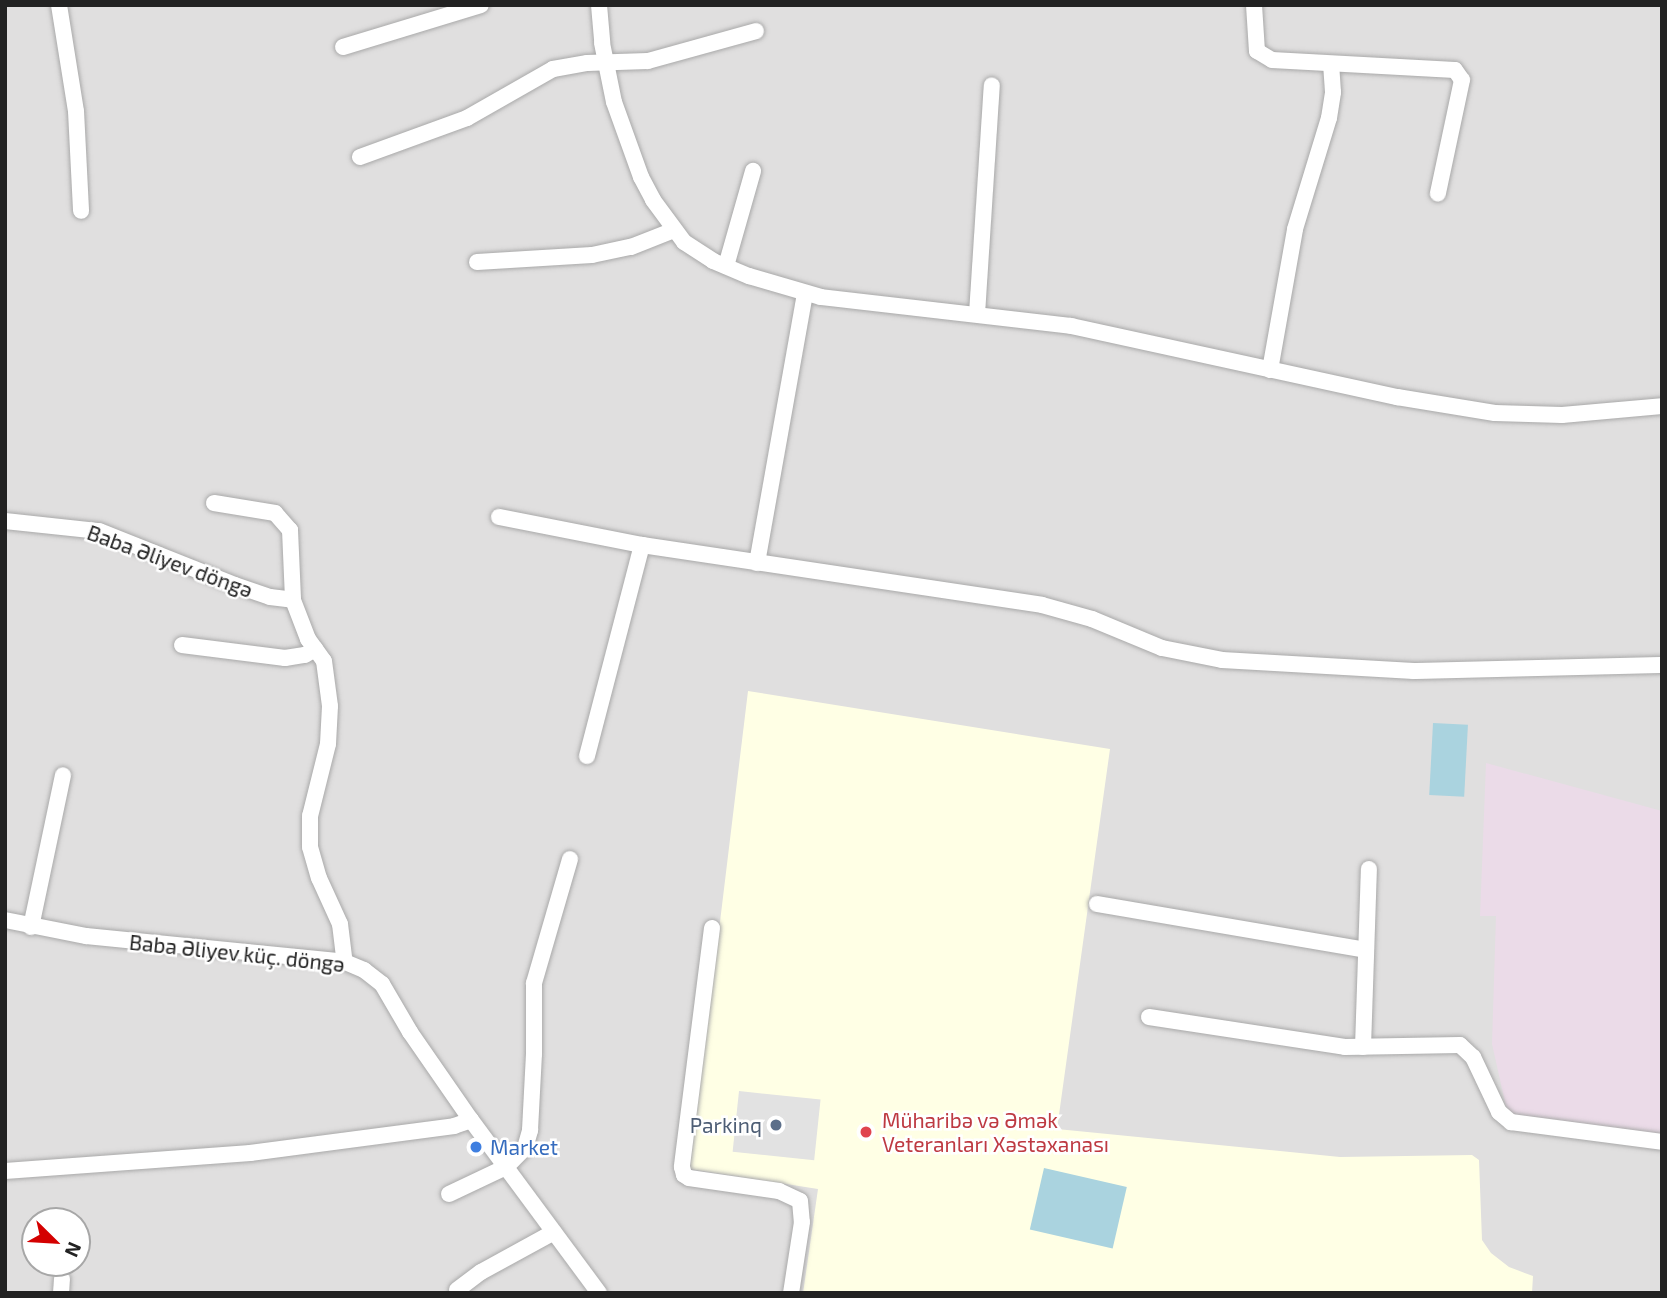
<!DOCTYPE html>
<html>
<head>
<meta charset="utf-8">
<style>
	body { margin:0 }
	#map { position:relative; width:1667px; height:1298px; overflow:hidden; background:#f2efe9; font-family:"Exo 2",sans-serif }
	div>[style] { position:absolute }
	.residential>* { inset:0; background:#e0dfdf }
	.industrial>* { inset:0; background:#ebdbe8 }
	.education>* { inset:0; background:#ffffe5 }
	.parking>* { inset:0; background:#e2e2e2; transform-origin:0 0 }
	.water>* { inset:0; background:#aad3df; transform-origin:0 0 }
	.roads { filter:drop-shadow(0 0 2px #a9a9a9) drop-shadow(0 0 2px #a9a9a9) }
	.minor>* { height:16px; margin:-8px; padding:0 8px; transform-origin:8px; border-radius:8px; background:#fff }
	.dots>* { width:19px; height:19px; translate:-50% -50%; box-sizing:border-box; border:4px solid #fff; border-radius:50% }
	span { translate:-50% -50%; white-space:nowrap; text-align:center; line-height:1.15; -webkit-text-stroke:5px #fff; paint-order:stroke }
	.street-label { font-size:21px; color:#222 }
	.health-label { font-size:21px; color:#be3a42 }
	.left { translate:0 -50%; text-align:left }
	.service-label { font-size:21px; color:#4e5e75 }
	.right { translate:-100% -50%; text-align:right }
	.shop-label { font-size:21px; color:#366cbe }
	.frame { position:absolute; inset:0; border:7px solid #222; pointer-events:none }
	.north { position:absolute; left:21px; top:1207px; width:70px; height:70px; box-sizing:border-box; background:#fff; border:2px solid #a7a7a7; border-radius:50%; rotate:114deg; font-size:19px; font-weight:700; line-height:28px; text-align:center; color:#222 }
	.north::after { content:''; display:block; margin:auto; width:24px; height:32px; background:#d40000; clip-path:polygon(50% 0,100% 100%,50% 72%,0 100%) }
</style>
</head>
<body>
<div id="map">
	<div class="residential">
		<div style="clip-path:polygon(evenodd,5px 5px,1662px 5px,1662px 1293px,5px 1293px,5px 5px,35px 1221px,77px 1221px,77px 1263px,35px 1263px,35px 1221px)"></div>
	</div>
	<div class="industrial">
		<div style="clip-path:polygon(1486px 763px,1662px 811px,1662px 1134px,1524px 1120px,1507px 1111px,1492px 1044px,1496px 916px,1480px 916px)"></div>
	</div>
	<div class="education">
		<div style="clip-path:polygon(748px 691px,1110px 749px,1057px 1129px,1340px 1157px,1472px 1155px,1479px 1160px,1482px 1240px,1491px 1253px,1509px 1267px,1533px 1276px,1532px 1293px,803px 1293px,818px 1189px,690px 1169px)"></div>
	</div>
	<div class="parking">
		<div style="left:739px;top:1091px;width:82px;height:61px;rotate:6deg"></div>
	</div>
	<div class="water">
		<div style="left:1433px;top:723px;width:35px;height:72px;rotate:3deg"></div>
		<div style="left:1044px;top:1168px;width:85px;height:63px;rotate:13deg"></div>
	</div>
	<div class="roads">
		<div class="minor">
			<div style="left:59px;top:5px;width:107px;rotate:80.9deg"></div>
			<div style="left:76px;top:111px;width:100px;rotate:87.1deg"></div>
			<div style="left:599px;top:5px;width:38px;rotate:85deg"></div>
			<div style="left:602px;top:43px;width:60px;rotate:78.5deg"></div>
			<div style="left:614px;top:102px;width:80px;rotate:70.2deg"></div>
			<div style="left:641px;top:177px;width:26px;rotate:62deg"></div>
			<div style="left:653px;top:200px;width:52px;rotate:53.6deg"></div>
			<div style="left:684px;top:242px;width:35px;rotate:33deg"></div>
			<div style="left:713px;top:261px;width:39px;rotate:23deg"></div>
			<div style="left:749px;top:276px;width:75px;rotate:16.3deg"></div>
			<div style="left:821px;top:297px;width:252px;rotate:6.6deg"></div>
			<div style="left:1071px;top:326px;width:334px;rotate:12.3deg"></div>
			<div style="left:1397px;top:397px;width:99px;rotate:9.3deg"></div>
			<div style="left:1495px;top:413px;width:67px;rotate:1.7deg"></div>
			<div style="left:1562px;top:415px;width:100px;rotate:-5.1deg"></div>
			<div style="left:1254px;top:5px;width:46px;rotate:86.3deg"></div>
			<div style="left:1257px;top:51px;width:17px;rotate:31deg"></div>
			<div style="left:1272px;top:60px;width:183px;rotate:3.1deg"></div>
			<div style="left:1455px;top:70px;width:12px;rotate:55deg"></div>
			<div style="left:1462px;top:80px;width:116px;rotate:102deg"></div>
			<div style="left:343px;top:47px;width:144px;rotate:-16.9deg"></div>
			<div style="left:360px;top:157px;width:114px;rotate:-20deg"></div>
			<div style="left:467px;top:118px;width:99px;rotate:-29.7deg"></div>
			<div style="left:553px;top:69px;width:35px;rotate:-10deg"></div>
			<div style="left:587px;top:63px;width:61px;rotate:-1.9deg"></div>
			<div style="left:648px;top:61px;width:112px;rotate:-15.5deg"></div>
			<div style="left:477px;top:262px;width:115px;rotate:-3.5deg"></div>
			<div style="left:592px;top:255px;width:40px;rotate:-12deg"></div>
			<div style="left:631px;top:247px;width:46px;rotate:-21.6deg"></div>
			<div style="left:726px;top:266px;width:99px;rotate:-74.1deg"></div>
			<div style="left:977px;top:314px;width:229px;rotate:-86.3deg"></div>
			<div style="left:1270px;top:370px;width:143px;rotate:-79.9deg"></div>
			<div style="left:1295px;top:229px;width:116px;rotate:-73deg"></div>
			<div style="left:1329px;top:118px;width:26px;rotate:-81deg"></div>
			<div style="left:1333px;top:92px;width:28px;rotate:-94deg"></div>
			<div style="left:214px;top:503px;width:62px;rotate:9.3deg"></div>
			<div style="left:275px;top:513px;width:23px;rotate:49deg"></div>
			<div style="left:290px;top:530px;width:70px;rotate:87.5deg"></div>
			<div style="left:293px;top:600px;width:42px;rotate:69deg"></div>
			<div style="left:308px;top:639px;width:27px;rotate:54deg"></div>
			<div style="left:324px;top:661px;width:45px;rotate:82.4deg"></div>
			<div style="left:330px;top:706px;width:38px;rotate:93deg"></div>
			<div style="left:328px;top:744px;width:74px;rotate:104deg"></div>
			<div style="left:310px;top:816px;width:31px;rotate:90deg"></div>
			<div style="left:310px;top:847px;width:32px;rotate:74deg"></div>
			<div style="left:319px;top:878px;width:51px;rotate:65.5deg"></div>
			<div style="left:340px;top:924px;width:38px;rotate:83deg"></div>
			<div style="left:499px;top:517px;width:146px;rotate:11.1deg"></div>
			<div style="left:642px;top:545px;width:404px;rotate:8.5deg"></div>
			<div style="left:1042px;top:605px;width:52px;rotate:15.6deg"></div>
			<div style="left:1092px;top:619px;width:76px;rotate:22.5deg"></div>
			<div style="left:1162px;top:648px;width:61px;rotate:11.3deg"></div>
			<div style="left:1222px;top:660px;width:192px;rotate:3.3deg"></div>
			<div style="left:1414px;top:671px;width:248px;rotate:-1.4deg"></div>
			<div style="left:5px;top:521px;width:95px;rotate:6.1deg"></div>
			<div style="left:99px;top:531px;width:146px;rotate:21.7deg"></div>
			<div style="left:235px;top:585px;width:37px;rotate:19deg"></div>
			<div style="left:270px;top:597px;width:23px;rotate:7deg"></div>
			<div style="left:757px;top:563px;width:273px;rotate:-79.9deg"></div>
			<div style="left:182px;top:645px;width:104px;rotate:7.2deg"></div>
			<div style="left:285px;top:658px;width:20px;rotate:-9deg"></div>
			<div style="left:305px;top:655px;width:12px;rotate:-31deg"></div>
			<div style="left:587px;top:756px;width:218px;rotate:-75.4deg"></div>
			<div style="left:1097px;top:904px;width:272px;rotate:9.7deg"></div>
			<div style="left:5px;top:920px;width:83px;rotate:11.2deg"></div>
			<div style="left:86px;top:936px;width:260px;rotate:5.7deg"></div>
			<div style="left:345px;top:962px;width:21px;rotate:23deg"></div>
			<div style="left:364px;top:970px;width:23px;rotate:38deg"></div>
			<div style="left:382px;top:984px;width:56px;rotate:59.7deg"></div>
			<div style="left:410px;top:1032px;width:107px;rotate:55.3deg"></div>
			<div style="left:471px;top:1120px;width:215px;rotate:53.5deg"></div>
			<div style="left:31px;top:927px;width:155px;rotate:-78.1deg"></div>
			<div style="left:712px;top:928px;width:241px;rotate:97.2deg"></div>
			<div style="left:682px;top:1167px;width:8px;rotate:76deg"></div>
			<div style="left:684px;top:1175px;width:6px;rotate:31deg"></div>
			<div style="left:689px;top:1178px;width:91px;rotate:8.2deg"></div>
			<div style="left:779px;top:1191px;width:23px;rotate:25deg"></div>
			<div style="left:800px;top:1201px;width:21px;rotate:85deg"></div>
			<div style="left:802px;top:1222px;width:72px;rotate:98.8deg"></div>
			<div style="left:1149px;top:1017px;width:198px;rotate:8.7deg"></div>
			<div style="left:1345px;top:1047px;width:115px;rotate:-1deg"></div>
			<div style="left:1460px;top:1045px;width:18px;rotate:43deg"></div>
			<div style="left:1473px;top:1057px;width:61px;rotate:64.7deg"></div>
			<div style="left:1499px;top:1112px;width:16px;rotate:40deg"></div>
			<div style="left:1511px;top:1122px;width:152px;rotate:7.5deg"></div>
			<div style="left:1363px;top:1047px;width:178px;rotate:-88.1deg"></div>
			<div style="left:5px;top:1171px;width:246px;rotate:-4.2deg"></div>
			<div style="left:250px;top:1153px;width:206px;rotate:-7.5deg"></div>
			<div style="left:454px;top:1126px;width:18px;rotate:-19deg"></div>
			<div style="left:449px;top:1194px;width:63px;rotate:-25.3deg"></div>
			<div style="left:506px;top:1167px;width:27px;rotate:-45deg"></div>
			<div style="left:525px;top:1148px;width:19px;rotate:-74deg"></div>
			<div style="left:530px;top:1130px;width:76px;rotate:-87deg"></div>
			<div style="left:534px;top:1054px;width:71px;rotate:-90deg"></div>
			<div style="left:534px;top:983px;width:129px;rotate:-73.8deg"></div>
			<div style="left:457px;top:1290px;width:30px;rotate:-37deg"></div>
			<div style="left:481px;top:1272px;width:83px;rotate:-28.7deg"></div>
			<div style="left:61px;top:1293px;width:14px;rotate:-86deg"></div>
		</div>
	</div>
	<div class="dots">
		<div style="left:776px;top:1125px;background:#5c6f8a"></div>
		<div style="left:866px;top:1132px;background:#e0444e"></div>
		<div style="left:476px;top:1147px;background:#3f7fe0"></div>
	</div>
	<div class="street-label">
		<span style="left:170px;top:561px;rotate:20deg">Baba Əliyev döngə</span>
		<span style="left:237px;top:953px;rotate:6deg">Baba Əliyev küç. döngə</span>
	</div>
	<div class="health-label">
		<span class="left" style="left:882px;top:1132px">Müharibə və Əmək<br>Veteranları Xəstəxanası</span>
	</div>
	<div class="service-label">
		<span class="right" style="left:762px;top:1125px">Parkinq</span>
	</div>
	<div class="shop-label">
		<span class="left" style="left:490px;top:1147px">Market</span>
	</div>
	<div class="frame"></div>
	<div class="north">N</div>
</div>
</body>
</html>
